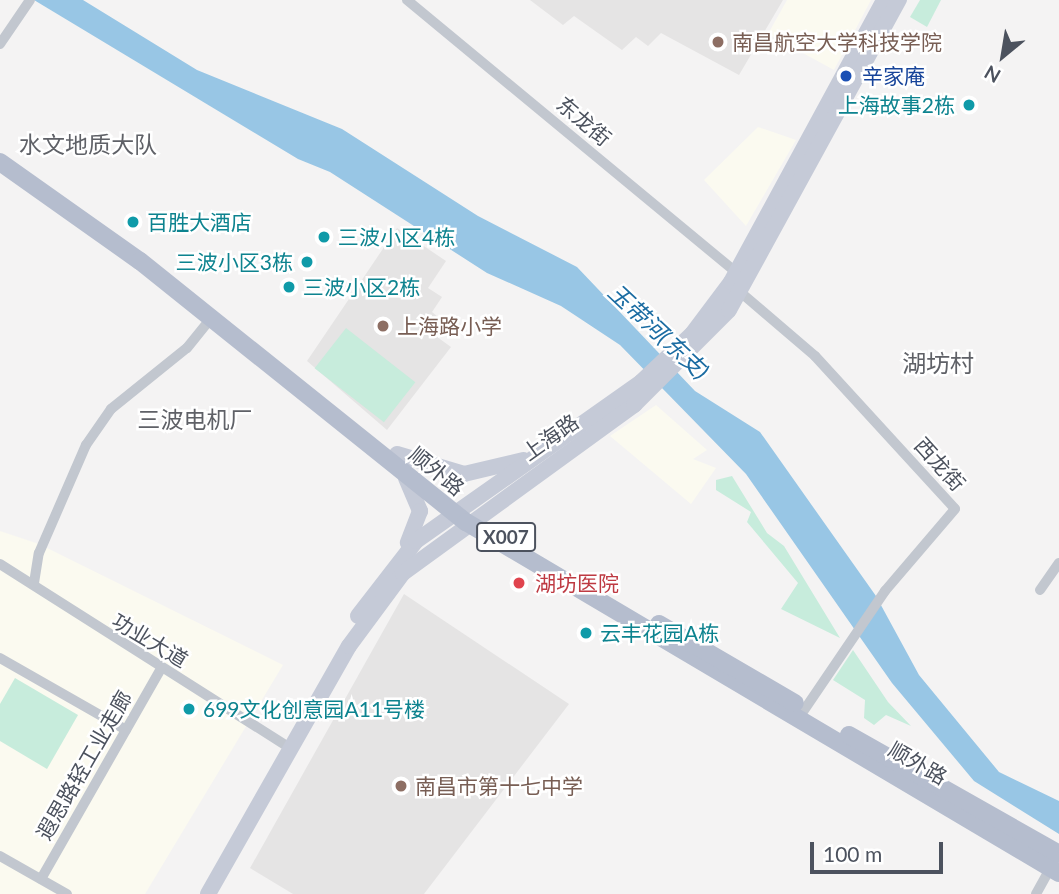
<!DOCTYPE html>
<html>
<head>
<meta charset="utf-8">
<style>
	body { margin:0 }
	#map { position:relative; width:1059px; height:894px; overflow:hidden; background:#f4f3f3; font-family:Lato,"Noto Sans SC",sans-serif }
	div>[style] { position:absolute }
	.commercial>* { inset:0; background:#fbfaf0 }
	.education>* { inset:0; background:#e5e4e4 }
	.green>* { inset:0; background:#c7ecdc; transform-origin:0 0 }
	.water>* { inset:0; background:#98c6e5 }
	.minor>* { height:10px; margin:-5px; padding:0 5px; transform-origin:5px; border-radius:5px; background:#c2c7cf }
	.secondary>* { height:16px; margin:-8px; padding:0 8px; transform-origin:8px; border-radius:8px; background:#c5cad7 }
	.primary>* { height:18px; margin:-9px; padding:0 9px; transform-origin:9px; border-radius:9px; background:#b5bdce }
	.dots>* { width:19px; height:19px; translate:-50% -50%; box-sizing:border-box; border:4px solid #fff; border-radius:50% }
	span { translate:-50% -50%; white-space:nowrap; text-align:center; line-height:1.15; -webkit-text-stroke:5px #fff; paint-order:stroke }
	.shield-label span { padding:2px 5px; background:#fff; border:2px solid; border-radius:5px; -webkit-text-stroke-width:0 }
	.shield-label { font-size:19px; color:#4c525e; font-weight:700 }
	.education-label { font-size:21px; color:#785e54 }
	.left { translate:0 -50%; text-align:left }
	.transit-label { font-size:21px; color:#164399 }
	.culture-label { font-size:21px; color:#0d838f }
	.right { translate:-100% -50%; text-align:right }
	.street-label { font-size:21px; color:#4c525e }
	.health-label { font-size:21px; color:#be3a42 }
	.neighbourhood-label { font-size:23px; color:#5f6167 }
	.water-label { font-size:23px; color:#1b6ca2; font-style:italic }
	.quarter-label { font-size:24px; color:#5f6167 }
	.north { position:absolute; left:968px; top:21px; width:70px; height:70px; -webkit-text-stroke:5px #fff; paint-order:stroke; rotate:210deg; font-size:19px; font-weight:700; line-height:28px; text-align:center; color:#4c525e }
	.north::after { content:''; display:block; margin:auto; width:24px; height:32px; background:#4c525e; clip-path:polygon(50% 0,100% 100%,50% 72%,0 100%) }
	.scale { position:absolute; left:810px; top:842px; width:133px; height:32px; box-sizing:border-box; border:4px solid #4c525e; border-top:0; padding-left:9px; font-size:21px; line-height:24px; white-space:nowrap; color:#4c525e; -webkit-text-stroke:5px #fff; paint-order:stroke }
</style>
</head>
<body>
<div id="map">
	<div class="commercial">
		<div style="clip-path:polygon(787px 0,871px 0,834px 70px,768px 34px)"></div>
		<div style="clip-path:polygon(758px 127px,796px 140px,746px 226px,704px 180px)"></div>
		<div style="clip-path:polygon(656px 405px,707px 450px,693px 459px,716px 468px,691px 504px,610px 436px)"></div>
		<div style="clip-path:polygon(0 531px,39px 544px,283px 665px,145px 894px,0 894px)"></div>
	</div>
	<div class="education">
		<div style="clip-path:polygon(530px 0,783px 0,739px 75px,661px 33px,648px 46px,636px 37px,622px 50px,574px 16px,563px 25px)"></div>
		<div style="clip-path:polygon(397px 228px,446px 261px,428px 288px,442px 297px,432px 312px,438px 317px,433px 334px,451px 347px,387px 430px,307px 361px)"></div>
		<div style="clip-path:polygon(404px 594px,569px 704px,424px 894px,293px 894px,250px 868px)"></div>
	</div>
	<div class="green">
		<div style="clip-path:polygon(920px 0,941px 0,927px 27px,910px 17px)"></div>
		<div style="left:346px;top:328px;width:88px;height:51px;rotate:38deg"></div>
		<div style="clip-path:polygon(732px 476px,767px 533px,784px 546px,840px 638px,781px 609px,798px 583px,747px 522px,751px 512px,716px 490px,716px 480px)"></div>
		<div style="clip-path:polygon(853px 650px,888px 702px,911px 726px,886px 715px,874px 725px,864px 718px,865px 700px,833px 680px)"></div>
		<div style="clip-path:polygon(15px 678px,78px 715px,47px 769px,0 741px,0 704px)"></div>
	</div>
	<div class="water">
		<div style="clip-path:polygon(34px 0,83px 0,197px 70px,342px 129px,478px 216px,577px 267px,695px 391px,760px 432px,876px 596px,919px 675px,999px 772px,1059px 801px,1059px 834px,974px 781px,892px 683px,746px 474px,620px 345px,561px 306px,487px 273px,330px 172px,298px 159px)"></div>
	</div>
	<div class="minor">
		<div style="left:407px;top:0;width:427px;rotate:39.6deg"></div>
		<div style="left:0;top:44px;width:53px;rotate:-55.7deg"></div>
		<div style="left:739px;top:291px;width:100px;rotate:40.5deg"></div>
		<div style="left:815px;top:356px;width:207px;rotate:47.5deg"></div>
		<div style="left:955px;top:509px;width:108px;rotate:130.5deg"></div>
		<div style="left:885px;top:591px;width:155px;rotate:124.2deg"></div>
		<div style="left:0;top:564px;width:336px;rotate:32.4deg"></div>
		<div style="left:34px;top:583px;width:30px;rotate:-81deg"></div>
		<div style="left:39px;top:553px;width:118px;rotate:-66.5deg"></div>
		<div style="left:86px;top:445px;width:44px;rotate:-55.2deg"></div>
		<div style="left:111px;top:409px;width:97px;rotate:-38.8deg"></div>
		<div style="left:187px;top:348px;width:38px;rotate:-51deg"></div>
		<div style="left:1040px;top:590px;width:33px;rotate:-55deg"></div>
		<div style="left:0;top:658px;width:145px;rotate:29.7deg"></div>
		<div style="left:0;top:856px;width:77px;rotate:29.6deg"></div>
		<div style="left:41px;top:879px;width:242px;rotate:-60.3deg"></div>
		<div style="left:1036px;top:894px;width:35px;rotate:-61deg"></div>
	</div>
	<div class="secondary">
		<div style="left:397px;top:454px;width:70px;rotate:16.6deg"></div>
		<div style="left:464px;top:474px;width:61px;rotate:-13.3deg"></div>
		<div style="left:406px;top:478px;width:36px;rotate:67deg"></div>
		<div style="left:420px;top:511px;width:34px;rotate:111deg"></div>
		<div style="left:358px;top:616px;width:95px;rotate:-52.3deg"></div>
		<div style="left:416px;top:541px;width:276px;rotate:-35.2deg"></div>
		<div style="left:641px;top:382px;width:70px;rotate:-43.3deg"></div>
		<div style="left:692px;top:334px;width:65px;rotate:-53.1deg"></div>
		<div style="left:731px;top:282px;width:321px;rotate:-61.5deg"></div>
		<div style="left:208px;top:894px;width:285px;rotate:-60.4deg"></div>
		<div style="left:349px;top:646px;width:91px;rotate:-53.5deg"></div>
		<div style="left:403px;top:573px;width:286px;rotate:-36deg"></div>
		<div style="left:634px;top:405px;width:134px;rotate:-45deg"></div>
		<div style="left:729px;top:310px;width:354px;rotate:-61.3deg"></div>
	</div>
	<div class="primary">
		<div style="left:0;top:162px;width:171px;rotate:35.3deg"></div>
		<div style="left:140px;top:261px;width:418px;rotate:38.7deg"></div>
		<div style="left:466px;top:522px;width:689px;rotate:30.62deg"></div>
		<div style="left:659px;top:624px;width:157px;rotate:30.2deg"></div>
		<div style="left:849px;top:735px;width:241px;rotate:29.5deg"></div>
	</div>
	<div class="dots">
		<div style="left:718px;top:42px;background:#8d6e63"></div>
		<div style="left:846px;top:76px;background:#1a4fb4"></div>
		<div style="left:969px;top:105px;background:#0f9aa8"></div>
		<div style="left:133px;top:222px;background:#0f9aa8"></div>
		<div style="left:324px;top:237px;background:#0f9aa8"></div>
		<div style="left:307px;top:262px;background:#0f9aa8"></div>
		<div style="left:289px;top:287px;background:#0f9aa8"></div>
		<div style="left:383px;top:326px;background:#8d6e63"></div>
		<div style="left:519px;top:583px;background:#e0444e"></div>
		<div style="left:586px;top:633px;background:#0f9aa8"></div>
		<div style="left:189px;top:709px;background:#0f9aa8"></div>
		<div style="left:401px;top:786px;background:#8d6e63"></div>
	</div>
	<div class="shield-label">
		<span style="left:506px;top:537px">X007</span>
	</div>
	<div class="education-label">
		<span class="left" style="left:732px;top:42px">南昌航空大学科技学院</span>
		<span class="left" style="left:397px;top:326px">上海路小学</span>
		<span class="left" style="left:415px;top:786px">南昌市第十七中学</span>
	</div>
	<div class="transit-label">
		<span class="left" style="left:862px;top:76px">辛家庵</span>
	</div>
	<div class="culture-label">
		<span class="right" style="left:955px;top:105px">上海故事2栋</span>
		<span class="left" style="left:147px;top:222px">百胜大酒店</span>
		<span class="left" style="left:338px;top:237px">三波小区4栋</span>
		<span class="right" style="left:293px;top:262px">三波小区3栋</span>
		<span class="left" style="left:303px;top:287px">三波小区2栋</span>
		<span class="left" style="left:600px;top:633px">云丰花园A栋</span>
		<span class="left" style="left:203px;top:709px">699文化创意园A11号楼</span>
	</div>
	<div class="street-label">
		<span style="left:584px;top:121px;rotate:40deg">东龙街</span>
		<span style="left:550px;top:437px;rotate:-35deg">上海路</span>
		<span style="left:940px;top:464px;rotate:48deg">西龙街</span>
		<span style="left:437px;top:471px;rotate:39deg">顺外路</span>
		<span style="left:150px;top:640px;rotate:31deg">功业大道</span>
		<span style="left:918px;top:763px;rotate:30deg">顺外路</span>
		<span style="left:84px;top:765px;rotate:-60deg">遐思路轻工业走廊</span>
	</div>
	<div class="health-label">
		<span class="left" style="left:535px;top:583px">湖坊医院</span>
	</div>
	<div class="neighbourhood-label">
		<span style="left:88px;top:144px">水文地质大队</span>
		<span style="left:195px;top:419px">三波电机厂</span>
	</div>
	<div class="water-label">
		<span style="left:659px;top:331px;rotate:43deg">玉带河(东支)</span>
	</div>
	<div class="quarter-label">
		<span style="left:938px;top:363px">湖坊村</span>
	</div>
	<div class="north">N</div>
	<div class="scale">100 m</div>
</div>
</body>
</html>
